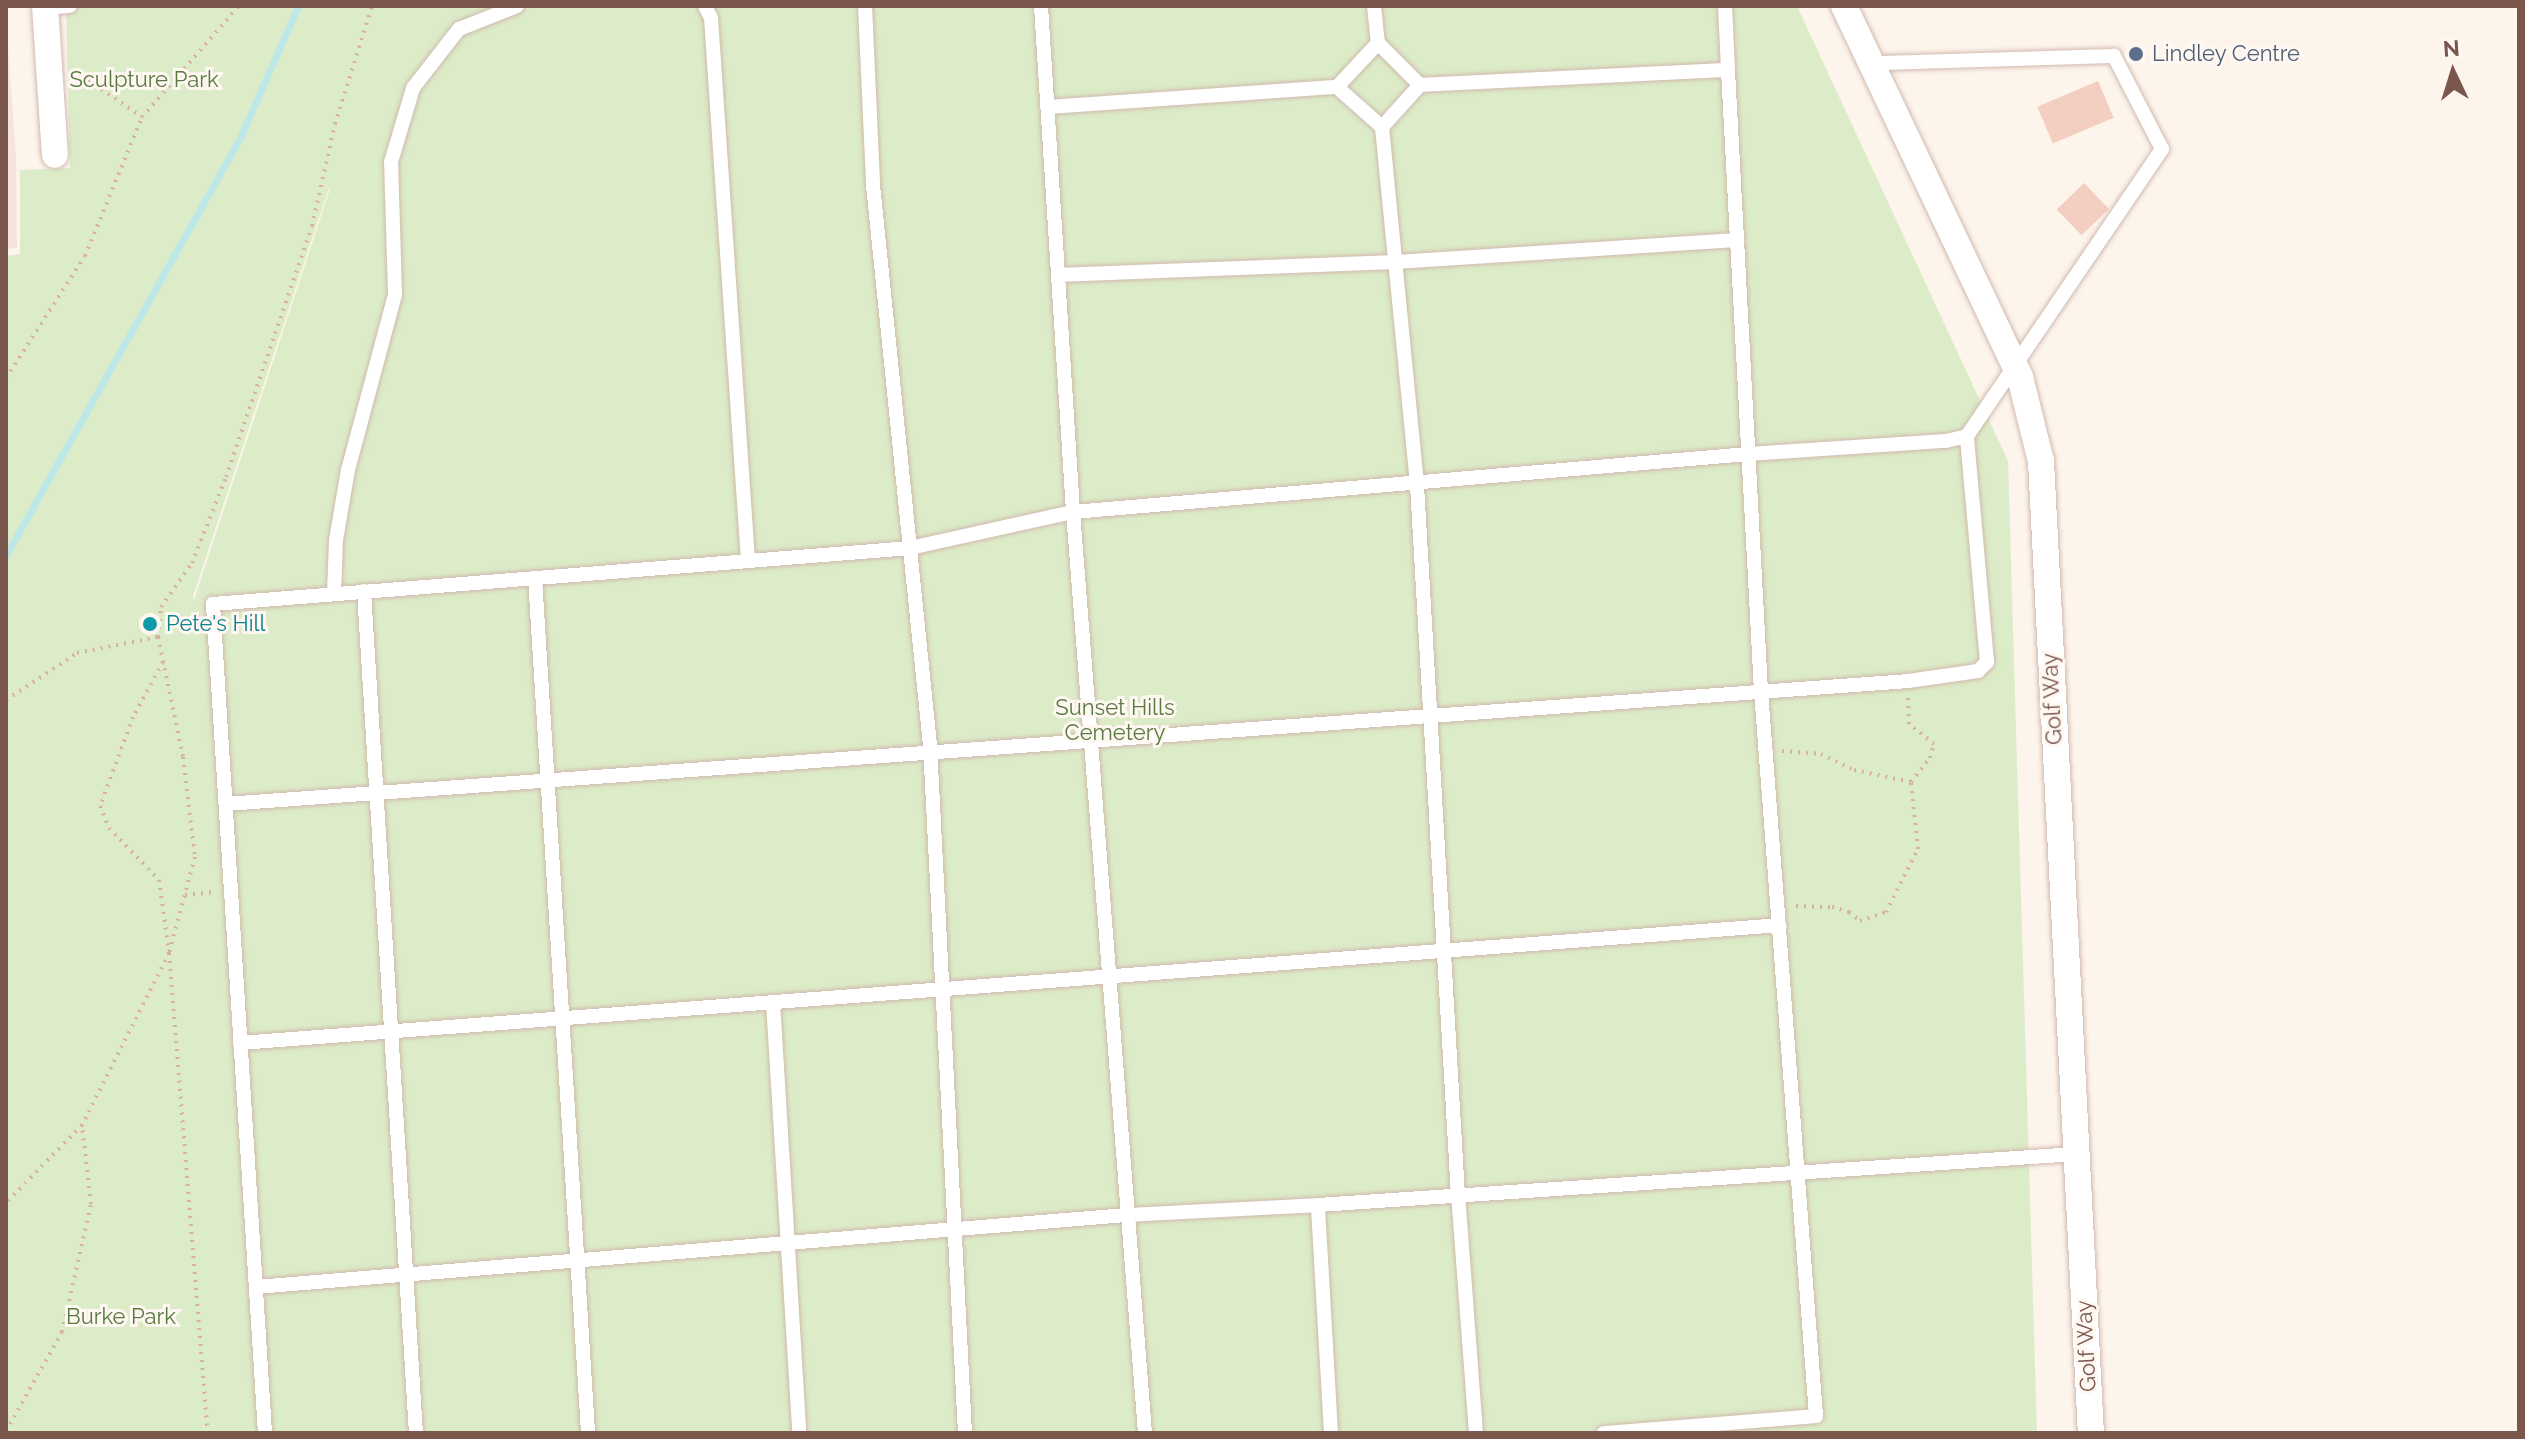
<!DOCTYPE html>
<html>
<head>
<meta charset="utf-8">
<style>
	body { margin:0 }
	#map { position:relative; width:2525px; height:1439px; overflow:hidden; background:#fdf4eb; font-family:Raleway,sans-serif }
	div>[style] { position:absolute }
	.residential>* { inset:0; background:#f5e4d9 }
	.green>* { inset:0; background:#dcecc8 }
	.stream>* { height:7px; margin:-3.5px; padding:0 3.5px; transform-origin:3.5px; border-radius:3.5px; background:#bee8e8 }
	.building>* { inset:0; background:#f3cfc2; transform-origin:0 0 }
	.path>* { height:4px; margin-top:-2px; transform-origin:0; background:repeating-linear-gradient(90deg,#d9b1a4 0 2px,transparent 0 8px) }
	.roads { filter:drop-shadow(0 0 2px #d1b9af) drop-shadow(0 0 2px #d1b9af) }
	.lane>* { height:14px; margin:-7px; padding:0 7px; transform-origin:7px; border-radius:7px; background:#fff }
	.street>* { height:26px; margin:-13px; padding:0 13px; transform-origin:13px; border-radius:13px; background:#fff }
	.dots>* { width:22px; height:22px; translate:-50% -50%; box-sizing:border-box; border:4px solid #fff8f2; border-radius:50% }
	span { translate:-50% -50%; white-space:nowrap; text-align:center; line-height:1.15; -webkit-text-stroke:6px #fff8f2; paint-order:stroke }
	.service-label { font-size:22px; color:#4e5e75 }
	.left { translate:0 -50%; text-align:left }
	.park-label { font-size:22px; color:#597a41 }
	.culture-label { font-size:22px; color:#0d838f }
	.street-label { font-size:22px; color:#7a564d }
	.frame { position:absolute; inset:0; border:8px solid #7a564d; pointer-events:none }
	.north { position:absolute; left:2413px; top:32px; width:80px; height:80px; -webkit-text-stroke:6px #fff8f2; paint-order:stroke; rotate:356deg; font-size:22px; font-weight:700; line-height:32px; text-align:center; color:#7a564d }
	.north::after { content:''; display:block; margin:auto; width:28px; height:36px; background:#7a564d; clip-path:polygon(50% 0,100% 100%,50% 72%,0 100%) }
</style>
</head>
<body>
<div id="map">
	<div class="residential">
		<div style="clip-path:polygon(6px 18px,16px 159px,17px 248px,6px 249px)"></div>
	</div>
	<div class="green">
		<div style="clip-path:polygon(evenodd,66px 6px,1797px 6px,2008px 461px,2037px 1433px,6px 1433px,6px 256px,20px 254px,20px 170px,70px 168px,66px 6px,329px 188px,330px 189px,194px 600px,193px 596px,329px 188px)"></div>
	</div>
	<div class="stream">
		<div style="left:6px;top:555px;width:476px;rotate:-60.7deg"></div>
		<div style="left:239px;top:140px;width:146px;rotate:-66.2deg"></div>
	</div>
	<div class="building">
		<div style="left:2098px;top:81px;width:40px;height:66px;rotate:67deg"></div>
		<div style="left:2084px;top:183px;width:36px;height:38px;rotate:46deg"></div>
	</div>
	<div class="path">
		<div style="left:75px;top:71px;width:81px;rotate:34.5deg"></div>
		<div style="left:6px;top:378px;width:145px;rotate:-57.1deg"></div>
		<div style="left:85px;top:256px;width:150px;rotate:-67.7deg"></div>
		<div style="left:142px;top:117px;width:147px;rotate:-48.9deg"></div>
		<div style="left:158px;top:637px;width:30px;rotate:-84deg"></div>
		<div style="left:161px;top:607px;width:54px;rotate:-54.8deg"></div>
		<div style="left:192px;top:563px;width:92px;rotate:-68.4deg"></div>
		<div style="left:226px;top:477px;width:265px;rotate:-71.1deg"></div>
		<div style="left:312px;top:226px;width:105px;rotate:-77.3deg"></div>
		<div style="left:335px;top:124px;width:124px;rotate:-72.6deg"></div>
		<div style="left:163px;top:662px;width:63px;rotate:118.6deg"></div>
		<div style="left:133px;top:717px;width:95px;rotate:110.3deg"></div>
		<div style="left:100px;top:806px;width:24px;rotate:68deg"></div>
		<div style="left:109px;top:828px;width:72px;rotate:46.1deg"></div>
		<div style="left:159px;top:880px;width:74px;rotate:82.2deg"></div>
		<div style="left:169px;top:953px;width:482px;rotate:85.4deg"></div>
		<div style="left:6px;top:700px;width:85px;rotate:-33.5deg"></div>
		<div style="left:77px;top:653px;width:83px;rotate:-11.2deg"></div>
		<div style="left:158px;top:637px;width:123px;rotate:78.2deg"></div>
		<div style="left:183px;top:757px;width:101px;rotate:83.2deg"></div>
		<div style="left:195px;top:857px;width:99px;rotate:105.2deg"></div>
		<div style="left:169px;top:953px;width:193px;rotate:116.8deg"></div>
		<div style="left:82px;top:1125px;width:109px;rotate:134.3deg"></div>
		<div style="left:1782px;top:751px;width:39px;rotate:4deg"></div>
		<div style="left:1821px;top:754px;width:37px;rotate:26deg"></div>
		<div style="left:1854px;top:770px;width:58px;rotate:11.9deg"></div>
		<div style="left:185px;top:895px;width:29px;rotate:-6deg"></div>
		<div style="left:1796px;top:906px;width:36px;rotate:2deg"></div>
		<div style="left:1832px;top:907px;width:18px;rotate:16deg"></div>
		<div style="left:1849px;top:912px;width:14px;rotate:39deg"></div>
		<div style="left:1860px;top:921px;width:28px;rotate:-19deg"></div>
		<div style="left:1886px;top:912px;width:71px;rotate:-63.1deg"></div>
		<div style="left:1918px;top:849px;width:67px;rotate:-96deg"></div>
		<div style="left:1911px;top:782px;width:31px;rotate:-52deg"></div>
		<div style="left:1930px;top:758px;width:15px;rotate:-74deg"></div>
		<div style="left:1934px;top:744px;width:32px;rotate:-141deg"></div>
		<div style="left:1909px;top:724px;width:27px;rotate:-92deg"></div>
		<div style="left:6px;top:1431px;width:114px;rotate:-60.5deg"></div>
		<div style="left:62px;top:1332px;width:131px;rotate:-77.2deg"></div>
		<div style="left:91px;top:1204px;width:80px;rotate:-96.5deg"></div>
	</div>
	<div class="roads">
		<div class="lane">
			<div style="left:705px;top:6px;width:13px;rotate:63deg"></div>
			<div style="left:711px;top:18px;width:544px;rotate:86.1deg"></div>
			<div style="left:865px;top:6px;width:179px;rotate:87.4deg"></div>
			<div style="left:873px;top:185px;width:563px;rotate:84.19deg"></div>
			<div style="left:930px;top:745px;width:689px;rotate:87.09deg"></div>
			<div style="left:1041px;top:6px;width:507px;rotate:86.38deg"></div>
			<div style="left:1073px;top:512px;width:677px;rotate:-4.91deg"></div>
			<div style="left:1748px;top:454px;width:198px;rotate:-3.8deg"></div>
			<div style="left:1946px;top:441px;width:22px;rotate:-13deg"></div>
			<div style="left:1374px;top:6px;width:37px;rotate:84deg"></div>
			<div style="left:1725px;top:6px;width:64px;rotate:87.3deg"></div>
			<div style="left:45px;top:8px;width:25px;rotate:-5deg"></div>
			<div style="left:1048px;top:107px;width:290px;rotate:-4deg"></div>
			<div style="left:1382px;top:127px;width:60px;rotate:-138.4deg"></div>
			<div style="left:1337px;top:87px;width:60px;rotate:-47deg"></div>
			<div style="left:1378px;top:43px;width:59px;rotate:45deg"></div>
			<div style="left:1058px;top:275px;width:337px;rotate:-2.2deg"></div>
			<div style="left:1395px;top:262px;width:343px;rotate:-3.7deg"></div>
			<div style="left:535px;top:578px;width:857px;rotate:86.45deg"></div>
			<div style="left:364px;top:591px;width:844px;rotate:86.47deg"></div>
			<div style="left:334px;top:594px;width:54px;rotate:-87.9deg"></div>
			<div style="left:336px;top:540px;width:71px;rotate:-80.3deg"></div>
			<div style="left:348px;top:470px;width:182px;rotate:-75deg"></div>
			<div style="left:395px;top:294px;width:132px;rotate:-91.7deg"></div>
			<div style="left:391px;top:162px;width:77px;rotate:-73.4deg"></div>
			<div style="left:413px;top:88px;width:75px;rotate:-52.1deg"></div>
			<div style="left:459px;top:29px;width:62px;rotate:-21.6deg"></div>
			<div style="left:226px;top:804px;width:1686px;rotate:-4.18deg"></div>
			<div style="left:1908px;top:681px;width:71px;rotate:-8.1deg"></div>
			<div style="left:1978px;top:671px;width:13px;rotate:-45deg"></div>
			<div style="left:1987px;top:662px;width:227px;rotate:-95.1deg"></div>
			<div style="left:1967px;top:436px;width:347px;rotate:-55.8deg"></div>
			<div style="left:2162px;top:149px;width:105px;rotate:-117.3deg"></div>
			<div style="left:2114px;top:56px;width:242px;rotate:178.3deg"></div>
			<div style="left:773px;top:1002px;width:432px;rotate:86.5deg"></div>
			<div style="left:240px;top:1043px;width:1544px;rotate:-4.38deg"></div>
			<div style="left:256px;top:1287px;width:874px;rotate:-4.73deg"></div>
			<div style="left:1127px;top:1215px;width:191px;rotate:-3deg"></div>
			<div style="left:265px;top:1433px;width:831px;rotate:-93.59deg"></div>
			<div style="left:213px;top:604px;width:699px;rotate:-4.59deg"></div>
			<div style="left:910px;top:548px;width:167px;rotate:-12.5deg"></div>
			<div style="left:1073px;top:512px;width:924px;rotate:85.53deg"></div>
			<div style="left:1331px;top:1433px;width:228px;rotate:-93.3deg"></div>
			<div style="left:1318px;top:1205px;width:759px;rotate:-3.85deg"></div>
			<div style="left:1476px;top:1433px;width:238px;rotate:-94.3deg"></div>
			<div style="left:1458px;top:1196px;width:713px;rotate:-93.3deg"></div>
			<div style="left:1417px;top:484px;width:359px;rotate:-95.6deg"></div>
			<div style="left:1382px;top:127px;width:57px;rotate:-47.9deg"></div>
			<div style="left:1420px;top:85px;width:308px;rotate:-2.8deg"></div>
			<div style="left:1728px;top:70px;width:622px;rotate:86.96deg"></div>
			<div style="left:1761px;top:691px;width:727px;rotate:85.66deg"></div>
			<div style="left:1816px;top:1416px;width:213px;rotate:175.4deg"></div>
		</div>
		<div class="street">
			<div style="left:45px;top:6px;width:149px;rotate:86.2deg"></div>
			<div style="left:1844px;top:6px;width:411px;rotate:64.6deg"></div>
			<div style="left:2020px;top:377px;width:87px;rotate:76deg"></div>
			<div style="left:2041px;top:461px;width:973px;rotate:87.06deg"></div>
		</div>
	</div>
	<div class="dots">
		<div style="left:2136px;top:54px;background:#5c6f8a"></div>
		<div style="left:150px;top:624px;background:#0f9aa8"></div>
	</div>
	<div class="service-label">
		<span class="left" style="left:2152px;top:54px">Lindley Centre</span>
	</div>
	<div class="park-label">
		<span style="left:144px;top:80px">Sculpture Park</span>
		<span style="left:1115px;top:720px">Sunset Hills<br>Cemetery</span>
		<span style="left:121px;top:1317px">Burke Park</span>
	</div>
	<div class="culture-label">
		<span class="left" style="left:166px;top:624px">Pete's Hill</span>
	</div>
	<div class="street-label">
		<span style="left:2052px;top:699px;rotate:-93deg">Golf Way</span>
		<span style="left:2086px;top:1346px;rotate:-93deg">Golf Way</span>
	</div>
	<div class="frame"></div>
	<div class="north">N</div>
</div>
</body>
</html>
